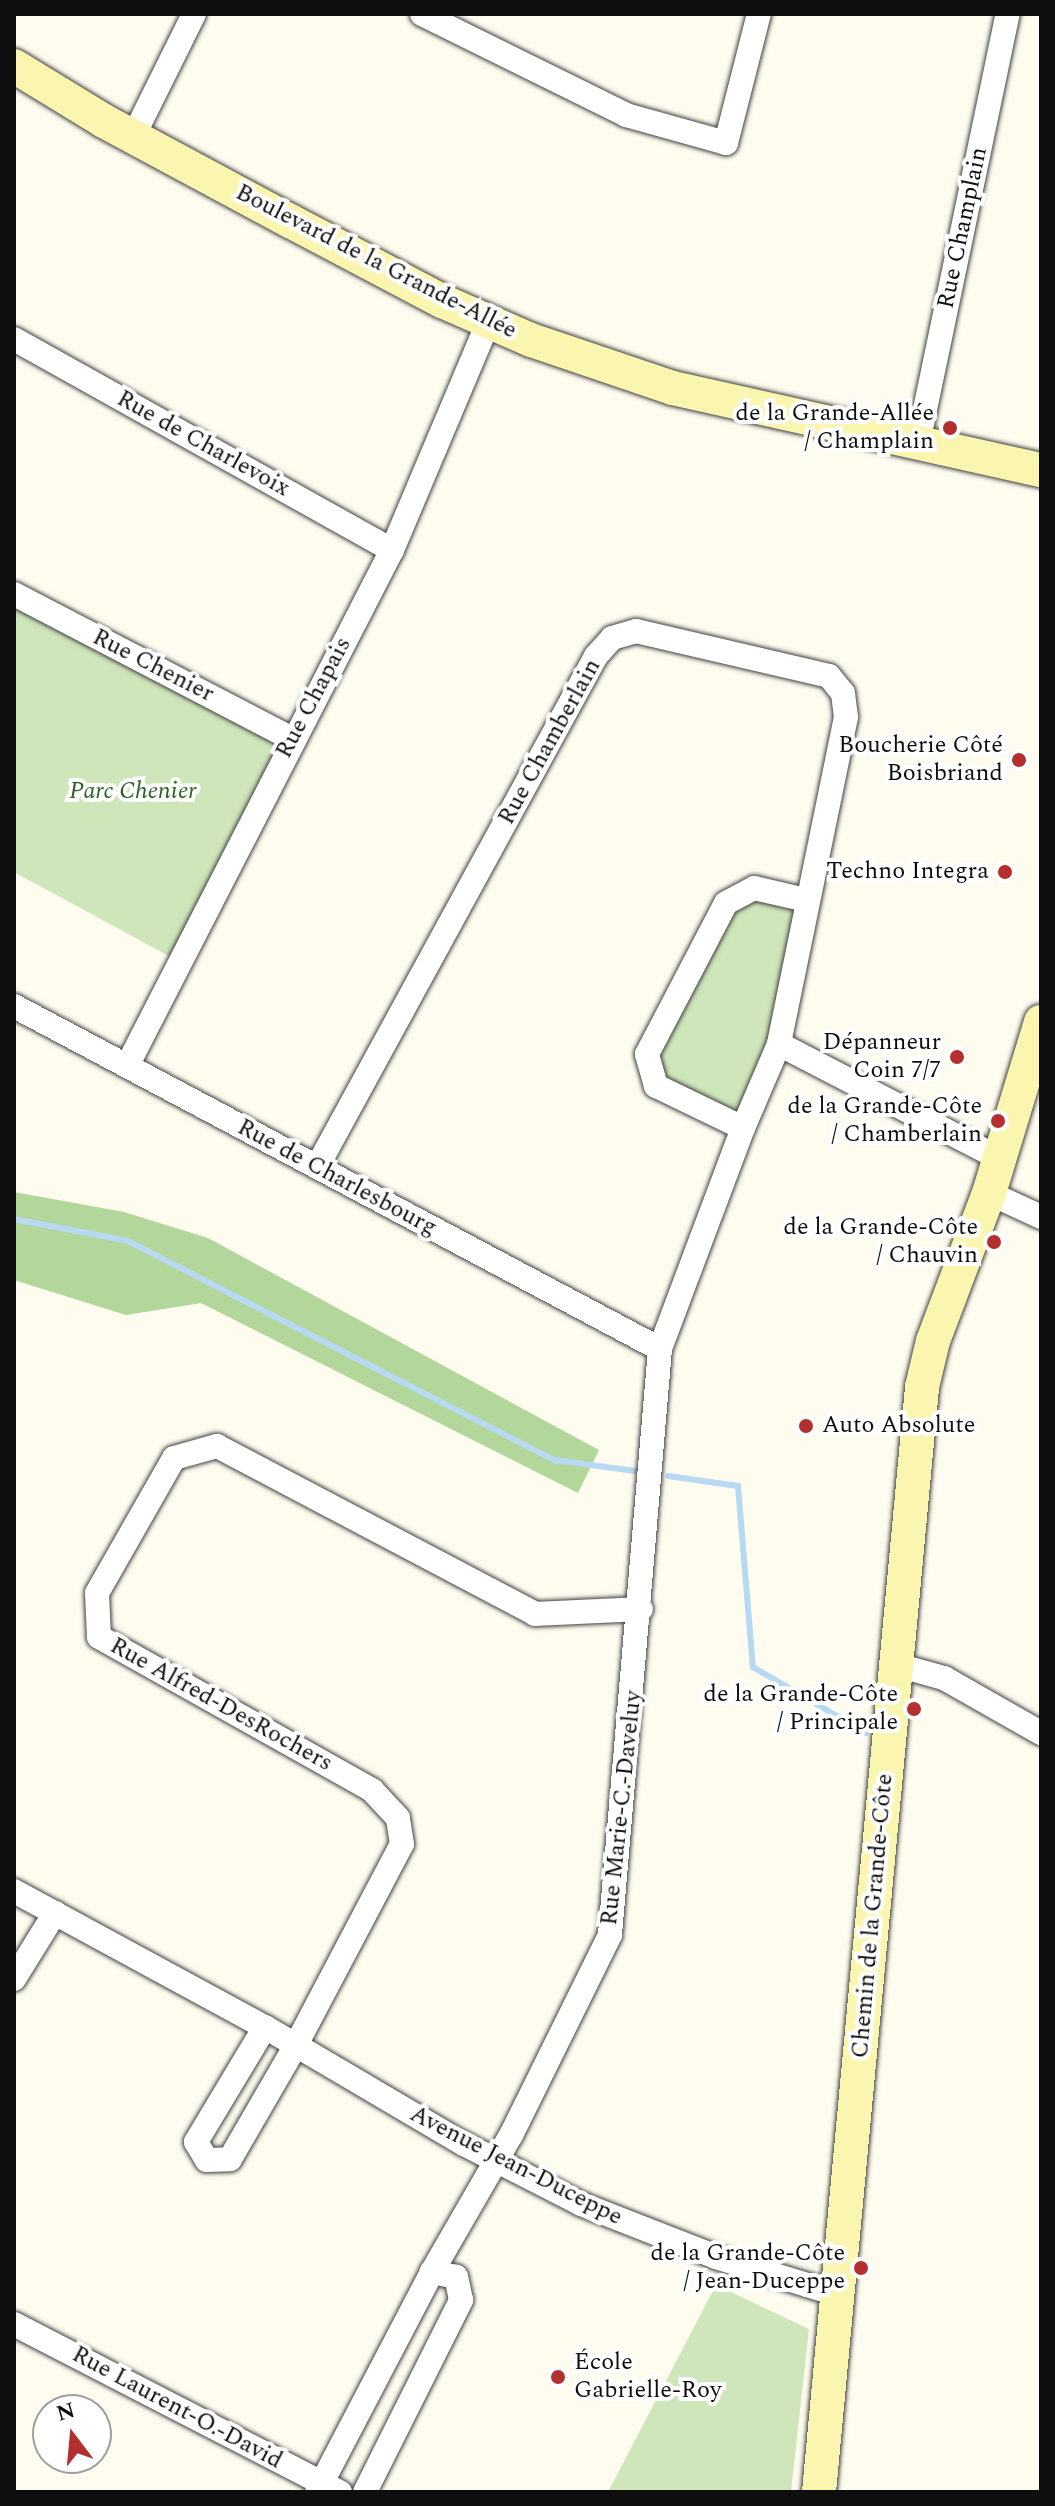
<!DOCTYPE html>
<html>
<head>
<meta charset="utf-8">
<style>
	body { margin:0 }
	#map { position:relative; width:1055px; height:2506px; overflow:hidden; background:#fefcef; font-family:Spectral,serif }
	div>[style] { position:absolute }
	.green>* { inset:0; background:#cfe6bb }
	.forest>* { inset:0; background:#b3d69b }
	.stream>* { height:6px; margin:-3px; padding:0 3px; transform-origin:3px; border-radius:3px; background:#b7d9f2 }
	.roads { filter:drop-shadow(0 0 2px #414141) drop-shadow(0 0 2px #414141) }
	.street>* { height:24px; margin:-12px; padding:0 12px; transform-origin:12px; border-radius:12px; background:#fff }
	.secondary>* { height:34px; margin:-17px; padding:0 17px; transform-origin:17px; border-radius:17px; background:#faf5af }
	.dots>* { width:22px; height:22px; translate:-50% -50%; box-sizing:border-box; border:4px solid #fff; border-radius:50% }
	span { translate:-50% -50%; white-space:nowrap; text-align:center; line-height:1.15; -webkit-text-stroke:8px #fff; paint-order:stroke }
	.street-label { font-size:24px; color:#0e0e0e }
	.poi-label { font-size:24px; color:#0e0e0e }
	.right { translate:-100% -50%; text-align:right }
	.left { translate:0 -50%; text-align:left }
	.park-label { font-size:24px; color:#2c6122; font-style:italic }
	.frame { position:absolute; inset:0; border:16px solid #0e0e0e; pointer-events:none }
	.north { position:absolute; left:32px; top:2394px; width:80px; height:80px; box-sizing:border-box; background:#fff; border:2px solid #9f9f9f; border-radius:50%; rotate:344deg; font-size:22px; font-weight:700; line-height:32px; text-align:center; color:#0e0e0e }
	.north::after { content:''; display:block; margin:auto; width:28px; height:36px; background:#b42f2f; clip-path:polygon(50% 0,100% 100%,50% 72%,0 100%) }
</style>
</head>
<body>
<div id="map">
	<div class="green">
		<div style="clip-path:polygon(14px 594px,293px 739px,180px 962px,14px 872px)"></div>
		<div style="clip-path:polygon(754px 888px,806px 900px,743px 1128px,656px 1086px,647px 1054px,726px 903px)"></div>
		<div style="clip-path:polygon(716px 2285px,809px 2329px,791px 2492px,608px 2492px)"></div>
	</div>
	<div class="forest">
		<div style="clip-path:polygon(14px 1192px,124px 1212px,208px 1238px,599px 1450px,578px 1493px,201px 1303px,126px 1315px,14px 1280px)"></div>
	</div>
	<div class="stream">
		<div style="left:14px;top:1219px;width:116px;rotate:10.9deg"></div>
		<div style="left:128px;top:1241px;width:480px;rotate:27.2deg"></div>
		<div style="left:555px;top:1460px;width:81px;rotate:7.8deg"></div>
		<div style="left:668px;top:1476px;width:71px;rotate:8.1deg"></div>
		<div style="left:738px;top:1486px;width:182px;rotate:85.3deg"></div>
		<div style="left:753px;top:1667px;width:131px;rotate:30.3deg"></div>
	</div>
	<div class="roads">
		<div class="street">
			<div style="left:422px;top:14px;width:228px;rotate:26.3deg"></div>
			<div style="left:626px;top:115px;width:104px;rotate:15.6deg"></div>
			<div style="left:726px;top:143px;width:133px;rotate:-75.7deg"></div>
			<div style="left:133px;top:137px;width:137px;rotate:-63.6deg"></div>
			<div style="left:14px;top:339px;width:433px;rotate:29.2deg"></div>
			<div style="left:918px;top:443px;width:438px;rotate:-78.2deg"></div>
			<div style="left:14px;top:594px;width:314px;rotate:27.5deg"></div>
			<div style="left:14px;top:1006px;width:731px;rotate:27.97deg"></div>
			<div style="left:779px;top:1044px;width:250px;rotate:27.4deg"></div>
			<div style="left:127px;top:1066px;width:580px;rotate:-62.82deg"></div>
			<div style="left:392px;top:550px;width:246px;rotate:-67.1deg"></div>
			<div style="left:743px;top:1128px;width:97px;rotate:-154.2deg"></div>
			<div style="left:656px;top:1086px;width:33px;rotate:-106deg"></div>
			<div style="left:647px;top:1054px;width:170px;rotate:-62.4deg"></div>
			<div style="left:726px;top:903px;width:32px;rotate:-28deg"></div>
			<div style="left:754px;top:888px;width:53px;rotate:13deg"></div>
			<div style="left:317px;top:1167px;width:582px;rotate:-61.37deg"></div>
			<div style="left:596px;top:656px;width:24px;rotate:-48deg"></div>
			<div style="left:612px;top:638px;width:25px;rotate:-16deg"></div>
			<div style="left:636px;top:631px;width:198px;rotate:13.1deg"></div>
			<div style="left:829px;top:676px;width:22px;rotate:51deg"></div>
			<div style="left:843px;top:693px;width:24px;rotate:83deg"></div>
			<div style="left:846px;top:717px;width:334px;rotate:101.6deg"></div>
			<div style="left:779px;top:1044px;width:91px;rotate:113.2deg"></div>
			<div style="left:743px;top:1128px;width:236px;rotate:110.6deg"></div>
			<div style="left:660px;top:1349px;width:588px;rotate:94.88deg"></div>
			<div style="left:610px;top:1935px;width:223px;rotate:116.3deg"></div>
			<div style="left:511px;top:2135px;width:158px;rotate:120deg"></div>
			<div style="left:432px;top:2272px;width:248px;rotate:117.6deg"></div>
			<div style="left:989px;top:1193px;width:57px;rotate:24.8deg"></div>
			<div style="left:897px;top:1665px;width:49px;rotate:15.5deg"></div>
			<div style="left:944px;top:1678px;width:112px;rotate:29.6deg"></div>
			<div style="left:14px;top:1891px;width:285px;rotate:28.5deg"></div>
			<div style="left:265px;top:2027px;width:231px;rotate:30.5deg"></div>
			<div style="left:464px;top:2144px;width:131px;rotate:27.1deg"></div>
			<div style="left:581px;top:2204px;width:145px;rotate:21.4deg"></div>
			<div style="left:716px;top:2257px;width:126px;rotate:17.1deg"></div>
			<div style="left:14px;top:1979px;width:78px;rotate:-58.2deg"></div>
			<div style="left:265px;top:2027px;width:134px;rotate:121deg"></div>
			<div style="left:196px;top:2142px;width:21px;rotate:59deg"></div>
			<div style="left:207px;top:2160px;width:23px;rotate:-2deg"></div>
			<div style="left:230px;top:2159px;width:132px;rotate:-59.9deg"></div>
			<div style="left:296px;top:2045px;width:227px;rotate:-62.2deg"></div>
			<div style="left:402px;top:1844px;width:26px;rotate:-99deg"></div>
			<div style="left:398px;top:1818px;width:38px;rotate:-133deg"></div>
			<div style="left:372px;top:1790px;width:313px;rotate:-150.7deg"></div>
			<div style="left:99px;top:1637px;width:44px;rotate:-92.6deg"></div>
			<div style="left:97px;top:1593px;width:155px;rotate:-60.3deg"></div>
			<div style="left:174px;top:1458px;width:45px;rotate:-15.6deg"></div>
			<div style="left:217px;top:1446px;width:360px;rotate:27.8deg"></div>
			<div style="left:535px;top:1614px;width:106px;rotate:-2.7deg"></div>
			<div style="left:14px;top:2324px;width:367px;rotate:27.3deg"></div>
			<div style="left:365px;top:2492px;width:215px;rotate:-63.4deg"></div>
			<div style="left:461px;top:2300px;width:24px;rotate:-102deg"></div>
			<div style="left:456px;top:2277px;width:25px;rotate:-168deg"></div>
		</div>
		<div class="secondary">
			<div style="left:14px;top:66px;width:105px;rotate:31.4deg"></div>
			<div style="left:104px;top:121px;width:211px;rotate:28.3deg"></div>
			<div style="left:290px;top:221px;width:172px;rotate:27.8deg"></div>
			<div style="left:442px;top:301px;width:97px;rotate:23.7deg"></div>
			<div style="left:531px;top:340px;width:150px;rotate:18.7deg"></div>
			<div style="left:673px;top:388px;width:377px;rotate:12.6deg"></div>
			<div style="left:819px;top:2492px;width:1110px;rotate:-84.67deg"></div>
			<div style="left:922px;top:1387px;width:47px;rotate:-76.6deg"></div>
			<div style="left:933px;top:1341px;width:158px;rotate:-69.3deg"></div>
			<div style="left:989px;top:1193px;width:179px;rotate:-73.1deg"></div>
		</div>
	</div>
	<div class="dots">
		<div style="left:950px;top:428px;background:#b42f2f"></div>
		<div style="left:1019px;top:760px;background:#b42f2f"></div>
		<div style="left:1005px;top:872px;background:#b42f2f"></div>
		<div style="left:957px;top:1057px;background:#b42f2f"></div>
		<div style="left:998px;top:1121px;background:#b42f2f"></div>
		<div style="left:994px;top:1242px;background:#b42f2f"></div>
		<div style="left:806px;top:1426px;background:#b42f2f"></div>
		<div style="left:914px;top:1709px;background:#b42f2f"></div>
		<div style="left:861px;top:2268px;background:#b42f2f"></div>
		<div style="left:558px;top:2377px;background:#b42f2f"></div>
	</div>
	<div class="street-label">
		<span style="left:963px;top:228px;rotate:-78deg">Rue Champlain</span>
		<span style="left:376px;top:262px;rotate:27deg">Boulevard de la Grande-Allée</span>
		<span style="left:203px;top:444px;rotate:29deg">Rue de Charlevoix</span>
		<span style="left:153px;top:666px;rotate:27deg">Rue Chenier</span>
		<span style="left:314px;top:698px;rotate:-62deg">Rue Chapais</span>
		<span style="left:550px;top:742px;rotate:-61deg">Rue Chamberlain</span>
		<span style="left:337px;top:1178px;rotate:28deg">Rue de Charlesbourg</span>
		<span style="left:221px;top:1705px;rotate:29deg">Rue Alfred-DesRochers</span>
		<span style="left:622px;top:1808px;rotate:-84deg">Rue Marie-C.-Daveluy</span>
		<span style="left:873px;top:1916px;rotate:-85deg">Chemin de la Grande-Côte</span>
		<span style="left:516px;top:2166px;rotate:27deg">Avenue Jean-Duceppe</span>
		<span style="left:177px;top:2408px;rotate:28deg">Rue Laurent-O.-David</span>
	</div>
	<div class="poi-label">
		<span class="right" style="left:934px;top:428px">de la Grande-Allée<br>/ Champlain</span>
		<span class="right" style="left:1003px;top:760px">Boucherie Côté<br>Boisbriand</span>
		<span class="right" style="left:989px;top:872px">Techno Integra</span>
		<span class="right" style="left:941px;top:1057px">Dépanneur<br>Coin 7/7</span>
		<span class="right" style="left:982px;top:1121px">de la Grande-Côte<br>/ Chamberlain</span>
		<span class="right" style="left:978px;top:1242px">de la Grande-Côte<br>/ Chauvin</span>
		<span class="left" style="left:822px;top:1426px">Auto Absolute</span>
		<span class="right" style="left:898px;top:1709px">de la Grande-Côte<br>/ Principale</span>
		<span class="right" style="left:845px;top:2268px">de la Grande-Côte<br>/ Jean-Duceppe</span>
		<span class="left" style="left:574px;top:2377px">École<br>Gabrielle-Roy</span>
	</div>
	<div class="park-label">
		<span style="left:133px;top:792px">Parc Chenier</span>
	</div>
	<div class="frame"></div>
	<div class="north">N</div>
</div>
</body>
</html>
